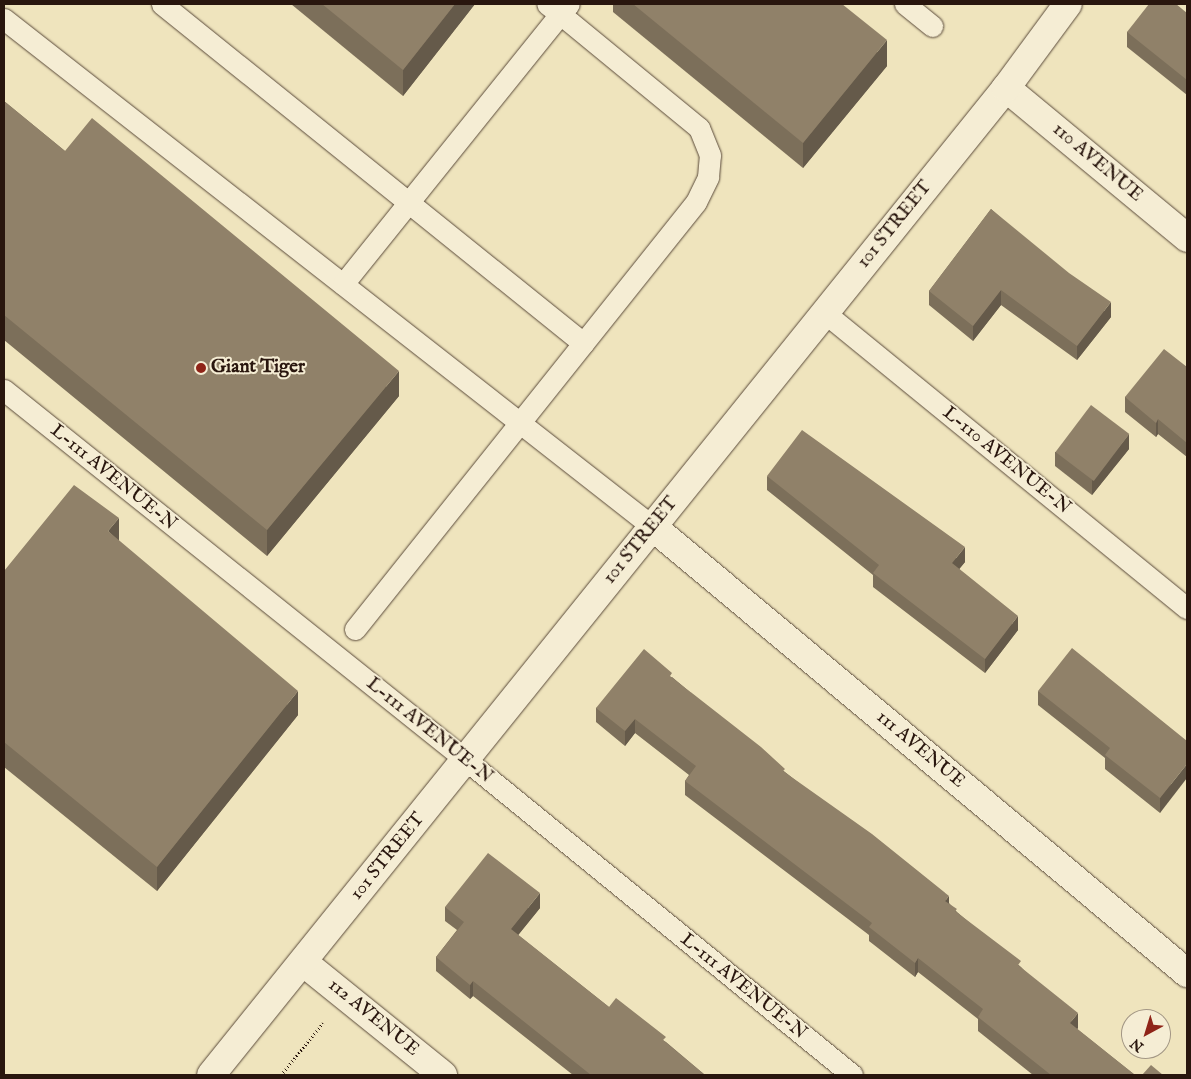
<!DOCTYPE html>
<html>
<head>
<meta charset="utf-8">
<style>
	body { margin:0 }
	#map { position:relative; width:1191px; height:1079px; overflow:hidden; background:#efe4bd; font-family:"IM FELL English",serif }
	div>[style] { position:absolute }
	.path>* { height:3px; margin-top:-1.5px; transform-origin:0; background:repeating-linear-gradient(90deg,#29160e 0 1px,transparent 0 3.5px) }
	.roads { filter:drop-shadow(0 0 1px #5a4a3a) drop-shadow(0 0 1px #5a4a3a) }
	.service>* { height:21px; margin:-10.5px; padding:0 10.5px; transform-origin:10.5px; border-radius:10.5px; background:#f5edd4 }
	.minor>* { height:28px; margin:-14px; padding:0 14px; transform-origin:14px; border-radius:14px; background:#f5edd4 }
	.tertiary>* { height:28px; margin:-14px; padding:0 14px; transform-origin:14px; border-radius:14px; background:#f5edd4 }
	.wall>* { inset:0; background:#7c6f5a }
	.shaded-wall>* { inset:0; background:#655a4a }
	.building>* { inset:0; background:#908169; transform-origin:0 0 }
	.dots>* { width:14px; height:14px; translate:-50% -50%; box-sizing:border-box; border:2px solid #f5edd4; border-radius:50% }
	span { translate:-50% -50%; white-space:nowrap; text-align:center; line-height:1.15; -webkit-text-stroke:4px #f5edd4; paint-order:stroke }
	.street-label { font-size:19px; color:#29160e }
	.poi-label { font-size:19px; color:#29160e; font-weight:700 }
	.left { translate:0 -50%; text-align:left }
	.frame { position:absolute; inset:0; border:5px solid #29160e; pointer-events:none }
	.north { position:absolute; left:1121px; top:1009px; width:50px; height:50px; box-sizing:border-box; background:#f5edd4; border:1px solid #a39785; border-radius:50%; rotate:219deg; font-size:14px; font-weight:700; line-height:20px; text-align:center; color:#29160e }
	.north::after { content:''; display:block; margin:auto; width:18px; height:22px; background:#8f2418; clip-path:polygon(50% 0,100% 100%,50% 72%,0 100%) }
</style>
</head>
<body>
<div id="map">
	<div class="path">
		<div style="left:281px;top:1075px;width:67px;rotate:-51.1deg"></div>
	</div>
	<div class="roads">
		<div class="service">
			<div style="left:162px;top:4px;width:541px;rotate:38.84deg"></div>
			<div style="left:905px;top:4px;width:35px;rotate:39deg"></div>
			<div style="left:4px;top:19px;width:824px;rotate:38.05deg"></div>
			<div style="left:343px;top:284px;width:346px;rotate:-51.2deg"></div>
			<div style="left:560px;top:14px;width:16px;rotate:-142deg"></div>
			<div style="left:825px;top:313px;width:467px;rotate:39.2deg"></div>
			<div style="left:4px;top:390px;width:592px;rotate:38.69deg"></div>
			<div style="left:466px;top:760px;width:498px;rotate:39.2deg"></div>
			<div style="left:355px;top:629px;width:546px;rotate:-51.39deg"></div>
			<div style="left:696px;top:202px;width:28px;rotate:-64deg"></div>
			<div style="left:708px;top:177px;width:22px;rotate:-85deg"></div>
			<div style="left:710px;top:155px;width:29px;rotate:-112deg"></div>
			<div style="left:699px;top:128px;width:180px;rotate:-140.6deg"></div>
			<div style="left:560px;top:14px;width:13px;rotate:-48deg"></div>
		</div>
		<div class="minor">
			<div style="left:1006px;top:88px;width:235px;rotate:39.6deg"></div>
			<div style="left:653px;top:527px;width:696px;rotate:39.87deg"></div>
			<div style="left:303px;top:962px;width:180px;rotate:38.9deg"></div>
		</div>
		<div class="tertiary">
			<div style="left:211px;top:1075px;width:1267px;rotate:-51.15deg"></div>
			<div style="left:1006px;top:88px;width:104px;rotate:-53.6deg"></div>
		</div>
	</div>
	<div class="wall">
		<div style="clip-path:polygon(291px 4px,475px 4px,403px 96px)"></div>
		<div style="clip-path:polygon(613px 4px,842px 4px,887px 66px,803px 168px,613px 12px)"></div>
		<div style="clip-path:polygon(1187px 13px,1187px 95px,1127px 47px,1127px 32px)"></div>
		<div style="clip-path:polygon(4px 101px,65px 151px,399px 396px,267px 556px,4px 340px)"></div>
		<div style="clip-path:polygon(991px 209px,1111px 317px,1077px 360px,1001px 305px,973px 341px,929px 305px,929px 291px)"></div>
		<div style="clip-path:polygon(1187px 367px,1187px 457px,1158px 434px,1156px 437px,1125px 412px,1125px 397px)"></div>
		<div style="clip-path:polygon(1129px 449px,1092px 495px,1055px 466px,1055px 452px)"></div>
		<div style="clip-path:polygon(767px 476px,965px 562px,959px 569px,1018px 630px,985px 673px,873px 587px,873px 575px,767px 490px)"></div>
		<div style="clip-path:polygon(119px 541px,298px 715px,157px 891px,4px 767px,4px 571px)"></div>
		<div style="clip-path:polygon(672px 677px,785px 772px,949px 903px,957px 912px,1021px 967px,1078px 1028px,1077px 1029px,1135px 1075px,1033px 1075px,978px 1031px,978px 1019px,918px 972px,915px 977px,869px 941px,869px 935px,685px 795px,685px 781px,689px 775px,635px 733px,625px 746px,596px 722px,596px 708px)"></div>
		<div style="clip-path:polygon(1038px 691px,1187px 741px,1160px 813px,1105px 769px,1105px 758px,1038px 705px)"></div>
		<div style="clip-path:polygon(445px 907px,540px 908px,518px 935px,609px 1007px,666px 1042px,705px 1075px,573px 1075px,473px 996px,470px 999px,436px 971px,436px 957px,457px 930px,445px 921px)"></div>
	</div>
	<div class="shaded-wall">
		<div style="clip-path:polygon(455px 4px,475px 4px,403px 96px,403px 70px)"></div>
		<div style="clip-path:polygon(887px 40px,887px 66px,803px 168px,803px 143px)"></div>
		<div style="clip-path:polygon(1001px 290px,1001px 305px,973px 341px,973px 326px)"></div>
		<div style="clip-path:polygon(1111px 302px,1111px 317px,1077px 360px,1077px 346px)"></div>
		<div style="clip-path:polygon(399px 371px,399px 396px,267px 556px,267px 530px)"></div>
		<div style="clip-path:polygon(1158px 419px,1158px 434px,1156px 437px,1156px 423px)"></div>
		<div style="clip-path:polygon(1129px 434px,1129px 449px,1092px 495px,1092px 481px)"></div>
		<div style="clip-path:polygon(119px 518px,119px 542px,108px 531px)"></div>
		<div style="clip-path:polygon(965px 547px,965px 562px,952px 578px,952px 563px)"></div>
		<div style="clip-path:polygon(1018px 616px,1018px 630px,985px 673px,985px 659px)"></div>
		<div style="clip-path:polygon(298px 691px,298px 715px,157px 891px,157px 867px)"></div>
		<div style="clip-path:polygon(635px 719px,635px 733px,625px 746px,625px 731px)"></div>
		<div style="clip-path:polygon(1187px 764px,1187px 778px,1160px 813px,1160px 798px)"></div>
		<div style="clip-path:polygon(540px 893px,540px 908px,511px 944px,511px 929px)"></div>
		<div style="clip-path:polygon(949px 896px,949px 911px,945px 901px)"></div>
		<div style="clip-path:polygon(918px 958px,918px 972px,915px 977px,915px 963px)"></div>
		<div style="clip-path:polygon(473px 981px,473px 996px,470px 999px,470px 985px)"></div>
		<div style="clip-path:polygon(1078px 1013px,1078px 1028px,1070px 1037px,1070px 1023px)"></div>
	</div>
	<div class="building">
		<div style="clip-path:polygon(322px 4px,455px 4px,403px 70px)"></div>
		<div style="clip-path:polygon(633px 4px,842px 4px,887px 40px,803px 143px)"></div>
		<div style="clip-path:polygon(1149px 4px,1176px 4px,1187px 13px,1187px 80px,1127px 32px)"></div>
		<div style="clip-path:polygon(4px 101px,65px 151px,92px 118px,399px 371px,267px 530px,4px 315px)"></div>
		<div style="clip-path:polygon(991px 209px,1069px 273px,1111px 302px,1077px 346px,1001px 290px,973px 326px,929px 291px)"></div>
		<div style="clip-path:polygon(1164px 349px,1187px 367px,1187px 443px,1158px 419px,1156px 423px,1125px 397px)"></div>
		<div style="left:1091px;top:405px;width:48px;height:59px;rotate:37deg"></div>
		<div style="clip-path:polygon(802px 430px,965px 547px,952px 563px,1018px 616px,985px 659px,873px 573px,879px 565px,767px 476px)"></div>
		<div style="clip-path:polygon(74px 485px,119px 518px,108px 531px,298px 691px,157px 867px,4px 742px,4px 571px)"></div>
		<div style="clip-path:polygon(1072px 648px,1187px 741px,1187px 764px,1160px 798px,1105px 755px,1110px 748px,1038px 691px)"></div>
		<div style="clip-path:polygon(644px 649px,672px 673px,670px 676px,761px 747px,785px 769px,783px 771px,872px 834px,949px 896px,945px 901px,957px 909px,955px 911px,1021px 961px,1018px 965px,1078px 1013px,1070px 1023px,1135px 1075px,1051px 1075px,978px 1017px,983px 1009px,918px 958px,915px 963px,869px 927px,872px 923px,685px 781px,696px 766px,635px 719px,625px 731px,596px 708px)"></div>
		<div style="clip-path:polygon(488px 853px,540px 893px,511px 929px,609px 1007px,616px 998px,666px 1037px,663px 1040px,705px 1075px,591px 1075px,473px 981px,470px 985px,436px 957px,464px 922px,445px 907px)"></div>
		<div style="clip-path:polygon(1151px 1065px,1163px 1075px,1142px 1075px)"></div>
	</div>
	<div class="dots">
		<div style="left:201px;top:368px;background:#8f2418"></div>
	</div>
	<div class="street-label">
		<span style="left:1097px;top:163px;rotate:40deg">110 AVENUE</span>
		<span style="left:895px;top:225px;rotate:-51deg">101 STREET</span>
		<span style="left:1006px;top:461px;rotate:39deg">L-110 AVENUE-N</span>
		<span style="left:113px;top:478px;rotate:39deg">L-111 AVENUE-N</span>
		<span style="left:641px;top:541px;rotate:-51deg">101 STREET</span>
		<span style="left:429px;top:731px;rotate:39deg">L-111 AVENUE-N</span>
		<span style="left:920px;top:750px;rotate:40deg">111 AVENUE</span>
		<span style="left:388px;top:857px;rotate:-51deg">101 STREET</span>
		<span style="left:743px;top:987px;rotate:39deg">L-111 AVENUE-N</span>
		<span style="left:373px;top:1018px;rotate:39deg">112 AVENUE</span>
	</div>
	<div class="poi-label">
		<span class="left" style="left:211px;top:368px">Giant Tiger</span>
	</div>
	<div class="frame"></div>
	<div class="north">N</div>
</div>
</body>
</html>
